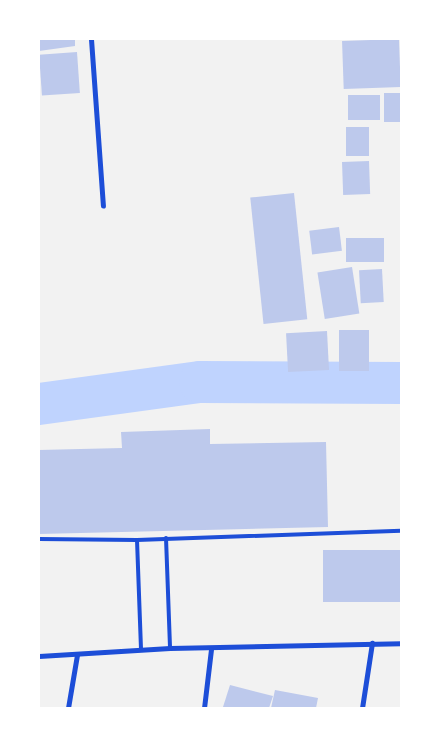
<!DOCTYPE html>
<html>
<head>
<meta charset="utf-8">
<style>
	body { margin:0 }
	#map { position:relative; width:440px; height:747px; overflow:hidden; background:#f2f2f2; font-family:"Asap Condensed",sans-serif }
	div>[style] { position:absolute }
	.river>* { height:42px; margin:-21px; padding:0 21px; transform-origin:21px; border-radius:21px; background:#bfd3fe }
	.building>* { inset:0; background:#bdc9ec; transform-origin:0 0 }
	.service>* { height:4px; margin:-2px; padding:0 2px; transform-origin:2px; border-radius:2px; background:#1d4ed8 }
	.minor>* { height:5px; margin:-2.5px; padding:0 2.5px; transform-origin:2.5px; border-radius:2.5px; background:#1d4ed8 }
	span { translate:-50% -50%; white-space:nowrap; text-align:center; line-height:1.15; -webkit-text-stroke:4px #fff; paint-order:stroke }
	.frame { position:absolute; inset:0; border:40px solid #fff; pointer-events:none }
</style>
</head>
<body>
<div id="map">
	<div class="river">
		<div style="left:39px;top:404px;width:162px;rotate:-7.8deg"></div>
		<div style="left:200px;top:382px;width:201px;rotate:0.3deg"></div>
	</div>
	<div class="building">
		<div style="clip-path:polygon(39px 39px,75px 39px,75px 46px,39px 51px)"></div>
		<div style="left:399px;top:39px;width:48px;height:57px;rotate:88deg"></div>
		<div style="left:77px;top:52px;width:41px;height:38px;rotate:86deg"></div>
		<div style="left:384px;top:93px;width:17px;height:29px"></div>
		<div style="left:348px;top:95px;width:32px;height:25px"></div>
		<div style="left:346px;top:127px;width:23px;height:29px"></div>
		<div style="left:369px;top:161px;width:33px;height:27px;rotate:88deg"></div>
		<div style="left:294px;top:193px;width:127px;height:44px;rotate:84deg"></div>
		<div style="left:339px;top:227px;width:24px;height:30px;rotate:83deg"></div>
		<div style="left:384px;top:238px;width:24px;height:38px;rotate:90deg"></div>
		<div style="left:352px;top:267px;width:47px;height:35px;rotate:81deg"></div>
		<div style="left:382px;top:269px;width:33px;height:23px;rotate:87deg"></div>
		<div style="left:339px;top:330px;width:30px;height:41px"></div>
		<div style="left:327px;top:331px;width:39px;height:41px;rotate:87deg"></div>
		<div style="clip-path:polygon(210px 429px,210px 444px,326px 442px,328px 527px,39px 534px,39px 450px,122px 448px,121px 432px)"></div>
		<div style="left:323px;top:550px;width:78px;height:52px"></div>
		<div style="clip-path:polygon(230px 685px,273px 696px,269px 708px,223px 707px)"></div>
		<div style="clip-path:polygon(275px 690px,318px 698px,316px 708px,271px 708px)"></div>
	</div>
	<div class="service">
		<div style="left:166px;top:538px;width:110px;rotate:87.9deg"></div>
		<div style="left:39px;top:539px;width:98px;rotate:0.6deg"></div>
		<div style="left:137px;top:540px;width:264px;rotate:-2deg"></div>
		<div style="left:137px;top:540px;width:110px;rotate:87.9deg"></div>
	</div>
	<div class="minor">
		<div style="left:91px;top:39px;width:167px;rotate:85.9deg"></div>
		<div style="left:39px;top:656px;width:131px;rotate:-3.5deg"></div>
		<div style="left:170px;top:648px;width:231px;rotate:-1.2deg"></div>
		<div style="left:68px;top:708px;width:54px;rotate:-80.4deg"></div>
		<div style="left:204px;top:708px;width:59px;rotate:-83.2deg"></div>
		<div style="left:362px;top:708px;width:66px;rotate:-81.3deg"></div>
	</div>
	<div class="frame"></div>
</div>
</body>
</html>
